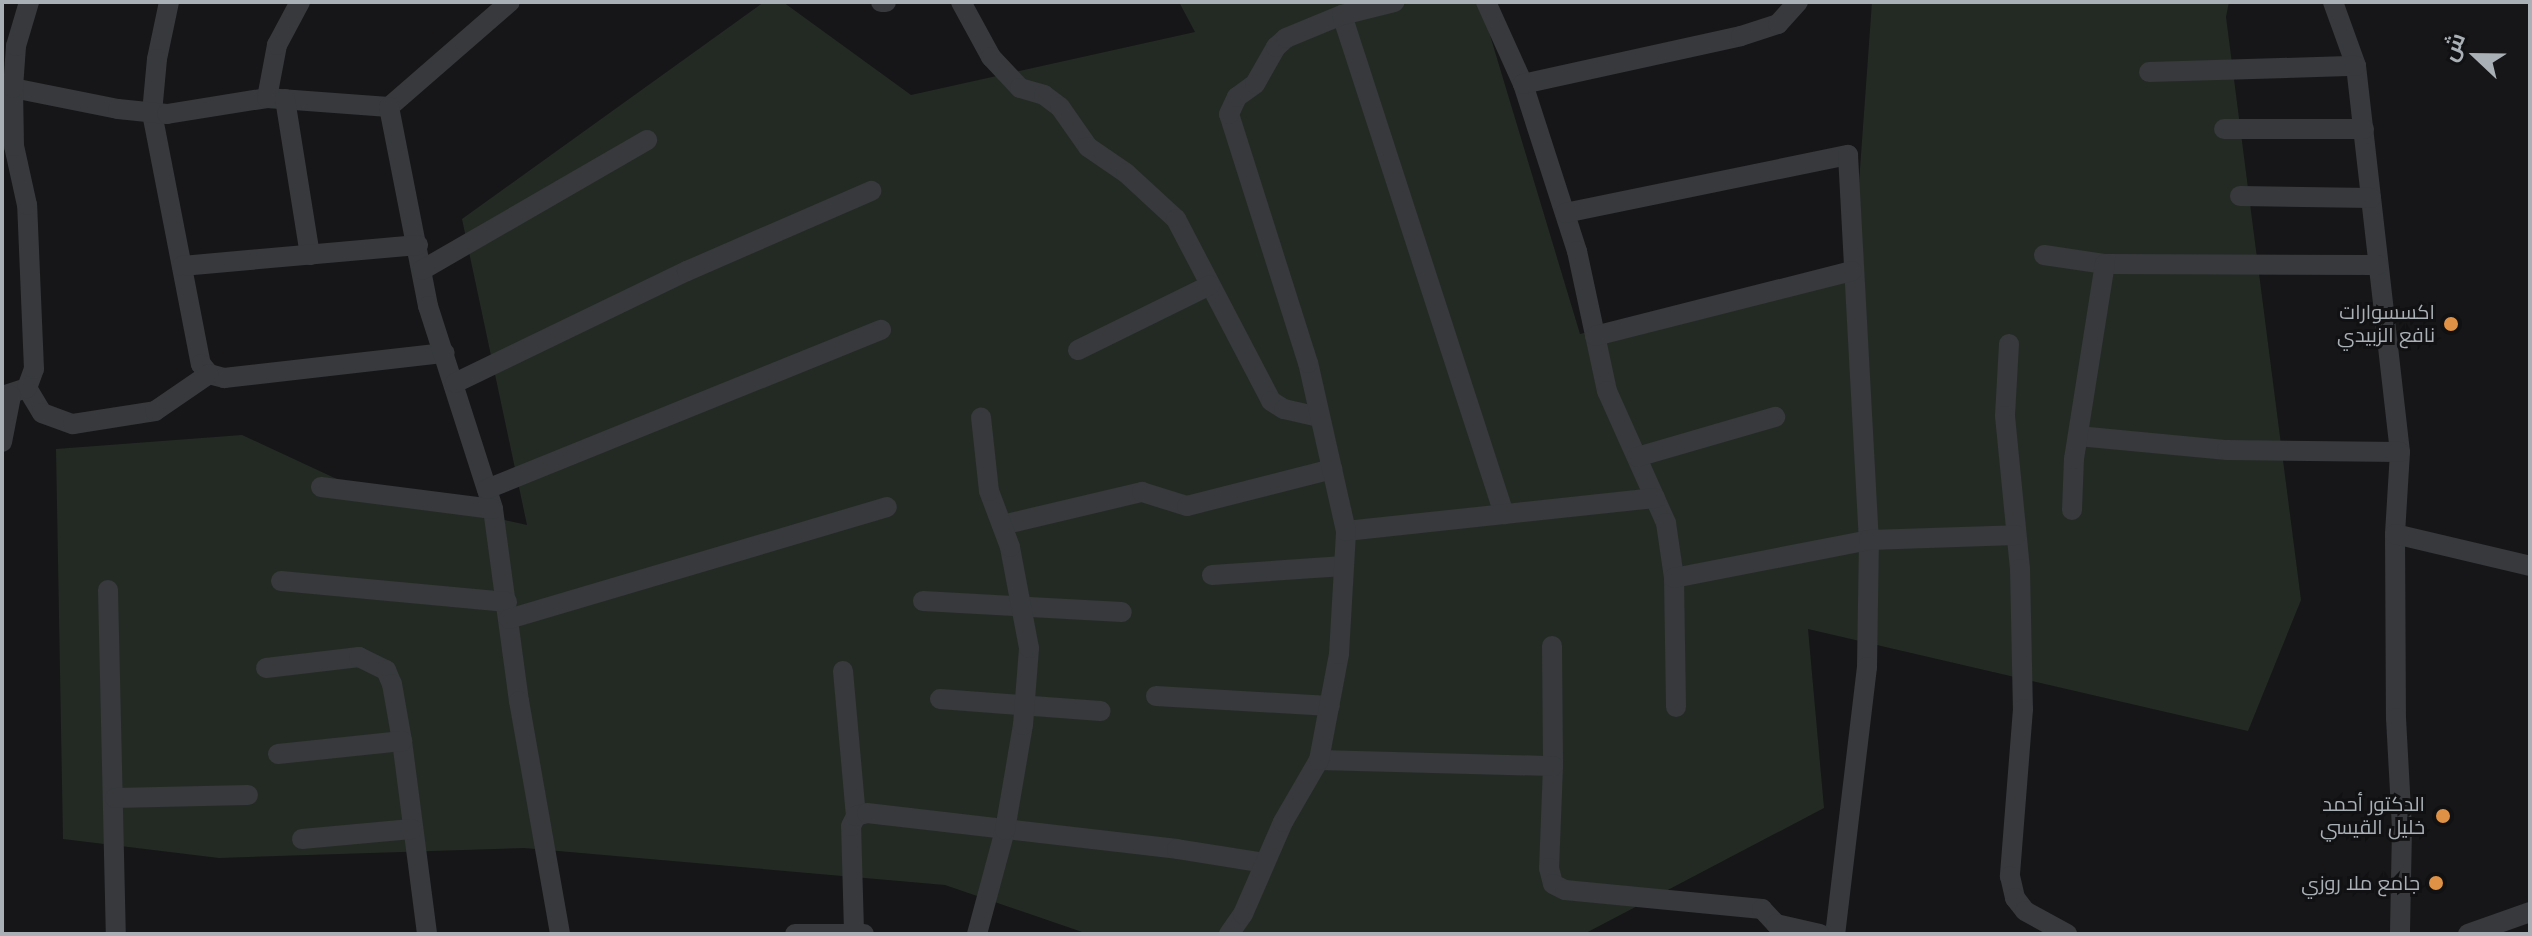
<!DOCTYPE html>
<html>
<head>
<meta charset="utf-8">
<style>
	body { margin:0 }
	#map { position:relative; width:2532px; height:936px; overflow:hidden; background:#161618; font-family:"Fira Sans",Cairo,sans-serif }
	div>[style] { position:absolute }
	.green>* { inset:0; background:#232a23 }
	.minor>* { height:20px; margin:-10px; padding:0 10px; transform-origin:10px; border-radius:10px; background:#37393c }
	.dots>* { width:22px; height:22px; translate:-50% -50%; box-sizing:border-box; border:4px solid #111113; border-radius:50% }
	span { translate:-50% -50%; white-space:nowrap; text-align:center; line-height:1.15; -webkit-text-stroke:6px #111113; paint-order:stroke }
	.poi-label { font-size:20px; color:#a9b0b6 }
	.right { translate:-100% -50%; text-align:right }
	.frame { position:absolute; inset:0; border:4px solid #a9b0b6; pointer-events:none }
	.north { position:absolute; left:2436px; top:16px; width:80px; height:80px; -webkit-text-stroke:6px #111113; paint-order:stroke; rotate:292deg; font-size:22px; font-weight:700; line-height:32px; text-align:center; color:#a9b0b6 }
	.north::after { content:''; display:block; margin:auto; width:28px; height:36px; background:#a9b0b6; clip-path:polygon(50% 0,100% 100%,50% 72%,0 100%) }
</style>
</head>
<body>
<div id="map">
	<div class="green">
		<div style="clip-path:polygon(764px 2px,783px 2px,911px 95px,1195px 32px,1179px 2px,1480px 2px,1580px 334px,1853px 266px,1872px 2px,2229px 2px,2226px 17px,2301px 600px,2248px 731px,1808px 629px,1824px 808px,1584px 934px,1088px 934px,945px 885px,524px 848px,219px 858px,63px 839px,56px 449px,242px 435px,354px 487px,527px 525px,462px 219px)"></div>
	</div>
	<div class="minor">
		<div style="left:169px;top:2px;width:58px;rotate:101.9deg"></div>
		<div style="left:157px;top:59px;width:54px;rotate:95.3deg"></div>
		<div style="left:152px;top:113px;width:256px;rotate:79deg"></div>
		<div style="left:201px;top:364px;width:13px;rotate:51deg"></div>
		<div style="left:209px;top:374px;width:16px;rotate:15deg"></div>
		<div style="left:224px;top:378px;width:222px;rotate:-6.5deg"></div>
		<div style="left:881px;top:2px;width:5px"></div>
		<div style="left:961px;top:2px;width:63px;rotate:61.4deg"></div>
		<div style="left:991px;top:57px;width:42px;rotate:46.9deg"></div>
		<div style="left:1020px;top:88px;width:25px;rotate:16deg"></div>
		<div style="left:1044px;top:95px;width:20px;rotate:37deg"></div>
		<div style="left:1060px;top:107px;width:49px;rotate:55deg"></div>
		<div style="left:1088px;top:147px;width:46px;rotate:34.4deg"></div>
		<div style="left:1126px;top:173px;width:68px;rotate:42.6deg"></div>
		<div style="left:1176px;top:219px;width:205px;rotate:62.4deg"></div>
		<div style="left:1271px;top:401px;width:15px;rotate:32deg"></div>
		<div style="left:1284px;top:409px;width:37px;rotate:13deg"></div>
		<div style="left:1486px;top:2px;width:90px;rotate:65.7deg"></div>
		<div style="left:1523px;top:84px;width:176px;rotate:72.1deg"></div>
		<div style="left:1577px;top:251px;width:143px;rotate:77.9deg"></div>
		<div style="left:1607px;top:391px;width:145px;rotate:65.9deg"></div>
		<div style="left:1666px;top:523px;width:56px;rotate:81.7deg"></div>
		<div style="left:1674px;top:578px;width:129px;rotate:89.1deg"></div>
		<div style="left:2333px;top:2px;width:68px;rotate:70.2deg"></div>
		<div style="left:2356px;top:66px;width:388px;rotate:83.5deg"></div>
		<div style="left:2400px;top:452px;width:82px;rotate:93.5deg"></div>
		<div style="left:2395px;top:534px;width:184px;rotate:89.7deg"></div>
		<div style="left:2396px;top:718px;width:110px;rotate:86.9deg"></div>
		<div style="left:2402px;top:828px;width:106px;rotate:91.1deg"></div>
		<div style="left:1342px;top:15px;width:525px;rotate:72.01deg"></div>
		<div style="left:2149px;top:72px;width:207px;rotate:-1.7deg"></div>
		<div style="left:1523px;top:84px;width:223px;rotate:-12.4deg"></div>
		<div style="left:1741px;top:36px;width:39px;rotate:-18deg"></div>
		<div style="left:1778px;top:24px;width:30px;rotate:-48deg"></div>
		<div style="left:13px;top:88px;width:107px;rotate:11.3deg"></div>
		<div style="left:118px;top:109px;width:49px;rotate:5.8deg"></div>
		<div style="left:167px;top:114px;width:101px;rotate:-9.1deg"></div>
		<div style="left:267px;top:98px;width:122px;rotate:4.2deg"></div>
		<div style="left:389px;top:107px;width:160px;rotate:-41deg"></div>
		<div style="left:267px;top:98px;width:54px;rotate:-79.3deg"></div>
		<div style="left:277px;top:45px;width:49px;rotate:-61.9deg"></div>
		<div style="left:285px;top:99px;width:158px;rotate:80.9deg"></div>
		<div style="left:389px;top:107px;width:203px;rotate:78.9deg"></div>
		<div style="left:428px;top:306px;width:213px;rotate:72.2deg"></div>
		<div style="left:493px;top:509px;width:194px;rotate:82.3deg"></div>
		<div style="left:519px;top:701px;width:237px;rotate:80deg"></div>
		<div style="left:2224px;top:129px;width:140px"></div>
		<div style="left:2240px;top:196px;width:131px;rotate:0.9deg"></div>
		<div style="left:1565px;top:213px;width:289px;rotate:-11.6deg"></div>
		<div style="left:1848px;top:155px;width:386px;rotate:86.9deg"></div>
		<div style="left:1869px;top:540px;width:127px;rotate:90.9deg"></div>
		<div style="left:1867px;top:667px;width:269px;rotate:96.8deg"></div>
		<div style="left:2044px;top:255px;width:62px;rotate:8.4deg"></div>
		<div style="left:2105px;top:264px;width:273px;rotate:0.2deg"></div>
		<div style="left:182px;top:266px;width:237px;rotate:-5.1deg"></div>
		<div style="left:422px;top:270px;width:260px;rotate:-30deg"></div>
		<div style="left:1595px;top:336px;width:265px;rotate:-14.2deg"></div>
		<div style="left:2009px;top:344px;width:72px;rotate:93.2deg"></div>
		<div style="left:2005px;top:416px;width:154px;rotate:84.4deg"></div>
		<div style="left:2020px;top:569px;width:140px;rotate:88.8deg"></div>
		<div style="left:2023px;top:709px;width:168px;rotate:94.5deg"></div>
		<div style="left:2010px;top:876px;width:23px;rotate:77deg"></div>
		<div style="left:2015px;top:898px;width:16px;rotate:52deg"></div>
		<div style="left:2025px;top:911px;width:48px;rotate:28.7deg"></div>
		<div style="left:1078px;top:350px;width:147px;rotate:-26.2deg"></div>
		<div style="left:455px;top:383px;width:258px;rotate:-25.8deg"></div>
		<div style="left:687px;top:271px;width:201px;rotate:-23.5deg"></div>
		<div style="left:27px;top:388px;width:29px;rotate:59deg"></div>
		<div style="left:42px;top:413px;width:33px;rotate:20deg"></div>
		<div style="left:73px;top:424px;width:83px;rotate:-9deg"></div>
		<div style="left:155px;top:411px;width:65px;rotate:-34.4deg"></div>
		<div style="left:2px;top:396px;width:26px;rotate:-18deg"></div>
		<div style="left:27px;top:388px;width:20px;rotate:-70deg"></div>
		<div style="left:34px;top:369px;width:164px;rotate:-92.4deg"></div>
		<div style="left:27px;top:205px;width:60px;rotate:-102.4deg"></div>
		<div style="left:14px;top:146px;width:58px;rotate:-91deg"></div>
		<div style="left:13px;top:88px;width:42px;rotate:-85.9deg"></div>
		<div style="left:16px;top:46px;width:46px;rotate:-73.5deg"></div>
		<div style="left:2078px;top:436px;width:150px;rotate:5.4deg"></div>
		<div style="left:2227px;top:450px;width:173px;rotate:0.7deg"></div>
		<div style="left:2px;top:442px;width:47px;rotate:-78.9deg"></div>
		<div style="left:1637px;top:457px;width:144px;rotate:-16.2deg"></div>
		<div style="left:321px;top:487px;width:173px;rotate:7.3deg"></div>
		<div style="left:487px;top:489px;width:425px;rotate:-22deg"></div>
		<div style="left:2072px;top:510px;width:51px;rotate:-87.8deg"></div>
		<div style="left:2074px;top:459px;width:197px;rotate:-81deg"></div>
		<div style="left:1002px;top:525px;width:144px;rotate:-13.3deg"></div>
		<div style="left:1142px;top:492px;width:47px;rotate:17.3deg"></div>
		<div style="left:1187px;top:506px;width:150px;rotate:-14.3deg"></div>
		<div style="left:1346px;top:531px;width:311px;rotate:-6.1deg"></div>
		<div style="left:2395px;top:534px;width:139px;rotate:13.3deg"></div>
		<div style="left:1212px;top:575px;width:132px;rotate:-3.9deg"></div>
		<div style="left:1674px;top:578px;width:199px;rotate:-11deg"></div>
		<div style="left:1869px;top:540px;width:147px;rotate:-1.9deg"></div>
		<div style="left:281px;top:581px;width:227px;rotate:5.3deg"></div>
		<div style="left:108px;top:590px;width:344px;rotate:88.7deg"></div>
		<div style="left:923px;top:601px;width:199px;rotate:3.2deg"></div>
		<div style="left:509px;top:619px;width:394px;rotate:-16.5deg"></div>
		<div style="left:1552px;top:646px;width:120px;rotate:89.5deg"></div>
		<div style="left:1553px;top:766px;width:102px;rotate:92.2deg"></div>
		<div style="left:1549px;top:868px;width:16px;rotate:76deg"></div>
		<div style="left:1553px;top:884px;width:13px;rotate:27deg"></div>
		<div style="left:1565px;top:890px;width:198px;rotate:5.5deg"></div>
		<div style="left:1762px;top:909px;width:21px;rotate:47deg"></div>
		<div style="left:1776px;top:924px;width:45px;rotate:12.8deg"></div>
		<div style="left:266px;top:668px;width:94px;rotate:-6.7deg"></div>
		<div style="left:359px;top:657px;width:30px;rotate:26deg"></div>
		<div style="left:386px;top:670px;width:15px;rotate:67deg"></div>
		<div style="left:392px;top:684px;width:58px;rotate:80deg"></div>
		<div style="left:402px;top:741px;width:195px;rotate:82.6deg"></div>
		<div style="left:843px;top:671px;width:146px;rotate:84.9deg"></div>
		<div style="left:1156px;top:696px;width:174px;rotate:3.3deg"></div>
		<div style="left:940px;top:699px;width:161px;rotate:4.3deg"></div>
		<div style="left:278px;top:754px;width:125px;rotate:-6deg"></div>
		<div style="left:1319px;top:760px;width:234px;rotate:1.5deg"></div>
		<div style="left:115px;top:798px;width:133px;rotate:-1.3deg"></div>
		<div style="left:302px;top:839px;width:110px;rotate:-5.2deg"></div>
		<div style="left:854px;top:931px;width:105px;rotate:-91.6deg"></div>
		<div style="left:851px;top:826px;width:11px;rotate:-63deg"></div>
		<div style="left:856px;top:816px;width:11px;rotate:-15deg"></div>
		<div style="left:867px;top:813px;width:312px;rotate:6.6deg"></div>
		<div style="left:1177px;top:849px;width:88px;rotate:9.1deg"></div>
		<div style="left:795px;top:934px;width:69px"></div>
		<div style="left:977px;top:934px;width:108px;rotate:-74.9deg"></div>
		<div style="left:1005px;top:830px;width:107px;rotate:-80.3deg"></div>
		<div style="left:1023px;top:725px;width:77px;rotate:-85.5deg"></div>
		<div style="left:1029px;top:648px;width:103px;rotate:-100.7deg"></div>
		<div style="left:1010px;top:547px;width:60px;rotate:-110.6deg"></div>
		<div style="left:989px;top:491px;width:74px;rotate:-96.2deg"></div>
		<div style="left:1229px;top:934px;width:24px;rotate:-55deg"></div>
		<div style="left:1243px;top:914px;width:100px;rotate:-66.5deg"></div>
		<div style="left:1283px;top:822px;width:72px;rotate:-59.9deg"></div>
		<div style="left:1319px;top:760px;width:108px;rotate:-79.3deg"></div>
		<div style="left:1339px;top:654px;width:123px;rotate:-86.7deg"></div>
		<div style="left:1346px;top:531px;width:172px;rotate:-102.7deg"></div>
		<div style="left:1308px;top:363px;width:261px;rotate:-107.6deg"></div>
		<div style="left:1229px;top:114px;width:19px;rotate:-65deg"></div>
		<div style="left:1237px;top:97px;width:22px;rotate:-36deg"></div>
		<div style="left:1255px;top:84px;width:43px;rotate:-60.4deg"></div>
		<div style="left:1276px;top:47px;width:13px;rotate:-42deg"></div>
		<div style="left:1286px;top:38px;width:61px;rotate:-22.3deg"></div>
		<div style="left:1342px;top:15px;width:54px;rotate:-14deg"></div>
		<div style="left:2468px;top:934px;width:66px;rotate:-19.5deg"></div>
	</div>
	<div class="dots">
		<div style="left:2451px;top:324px;background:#df9246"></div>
		<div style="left:2443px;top:816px;background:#df9246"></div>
		<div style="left:2436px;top:883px;background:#df9246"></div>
	</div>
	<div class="poi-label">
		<span class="right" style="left:2435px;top:324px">اكسسوارات<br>نافع الزبيدي</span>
		<span class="right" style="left:2425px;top:816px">الدكتور أحمد<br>خليل القيسي</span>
		<span class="right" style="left:2420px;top:883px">جامع ملا روزي</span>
	</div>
	<div class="frame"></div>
	<div class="north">ش</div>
</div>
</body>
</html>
